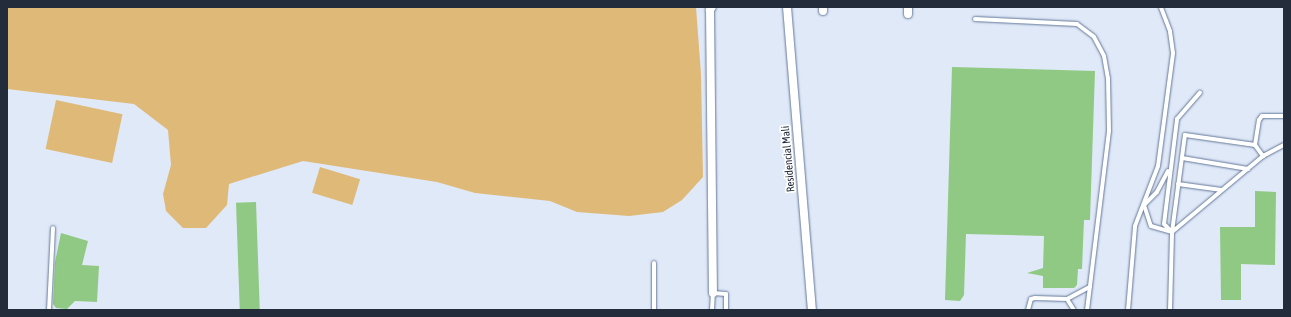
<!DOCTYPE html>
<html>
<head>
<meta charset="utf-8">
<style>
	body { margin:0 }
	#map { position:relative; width:1291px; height:317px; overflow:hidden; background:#e0e9f8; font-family:"Asap Condensed",sans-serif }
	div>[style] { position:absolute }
	.green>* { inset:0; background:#dfb978; transform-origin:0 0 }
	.building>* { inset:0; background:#90c983; transform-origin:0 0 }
	.roads { filter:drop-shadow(0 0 1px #637899) drop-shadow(0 0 1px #637899) }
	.lane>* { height:4px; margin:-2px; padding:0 2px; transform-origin:2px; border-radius:2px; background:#fff }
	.street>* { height:8px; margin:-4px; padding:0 4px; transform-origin:4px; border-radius:4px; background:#fff }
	span { translate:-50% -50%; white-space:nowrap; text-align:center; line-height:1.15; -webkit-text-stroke:3.5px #fff; paint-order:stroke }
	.street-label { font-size:11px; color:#232c3a }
	.frame { position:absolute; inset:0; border:8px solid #232c3a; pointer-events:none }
</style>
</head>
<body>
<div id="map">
	<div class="green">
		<div style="clip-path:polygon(7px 7px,696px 7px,701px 74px,703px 177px,682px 200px,663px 212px,629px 216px,577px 212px,550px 201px,475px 193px,437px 182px,303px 161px,229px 184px,227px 205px,206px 228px,183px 228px,166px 211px,163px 194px,171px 165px,168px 130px,134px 104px,7px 89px)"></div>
		<div style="left:56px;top:100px;width:68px;height:50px;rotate:12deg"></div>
		<div style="left:320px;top:167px;width:42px;height:27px;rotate:17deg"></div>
	</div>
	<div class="building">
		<div style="clip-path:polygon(952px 67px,1095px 71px,1090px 220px,1084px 220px,1082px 269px,1078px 269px,1077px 285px,1074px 288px,1043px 288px,1043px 276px,1027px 273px,1043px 268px,1044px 236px,966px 234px,964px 295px,960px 301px,945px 300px)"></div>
		<div style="clip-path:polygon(1255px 191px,1276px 192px,1275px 265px,1241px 264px,1241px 300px,1221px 300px,1220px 227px,1255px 227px)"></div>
		<div style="left:256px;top:202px;width:108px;height:20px;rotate:88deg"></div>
		<div style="clip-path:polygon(61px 233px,88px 241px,82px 265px,99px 266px,97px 302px,75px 301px,67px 309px,56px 308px,53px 304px,55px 262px)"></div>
	</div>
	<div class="roads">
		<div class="lane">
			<div style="left:975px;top:19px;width:102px;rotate:2.8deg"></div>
			<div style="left:1077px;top:24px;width:21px;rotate:37deg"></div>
			<div style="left:1094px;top:37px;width:21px;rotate:62deg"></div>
			<div style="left:1104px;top:56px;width:22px;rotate:80deg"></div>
			<div style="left:1108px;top:78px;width:53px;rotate:88.9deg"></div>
			<div style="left:1109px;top:131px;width:180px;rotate:97deg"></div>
			<div style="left:1255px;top:145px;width:25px;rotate:-81deg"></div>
			<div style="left:1259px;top:120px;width:5px;rotate:-53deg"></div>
			<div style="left:1262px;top:116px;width:22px"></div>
			<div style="left:1182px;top:158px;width:67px;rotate:9.5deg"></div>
			<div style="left:1168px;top:171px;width:24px;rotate:118deg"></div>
			<div style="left:1157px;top:192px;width:18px;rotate:135deg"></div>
			<div style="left:1144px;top:205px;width:22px;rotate:72deg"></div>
			<div style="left:1151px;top:226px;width:22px;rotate:16deg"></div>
			<div style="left:1178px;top:184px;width:44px;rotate:7.8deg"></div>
			<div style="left:1172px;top:232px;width:11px;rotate:-135deg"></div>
			<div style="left:1164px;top:224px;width:106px;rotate:-82.9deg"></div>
			<div style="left:1177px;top:119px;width:35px;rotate:-49deg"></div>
			<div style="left:1172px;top:232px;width:119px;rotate:-39.9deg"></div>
			<div style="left:1263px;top:156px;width:24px;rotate:-28deg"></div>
			<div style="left:1067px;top:299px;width:26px;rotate:-28deg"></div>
			<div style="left:49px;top:310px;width:82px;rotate:-87.2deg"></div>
			<div style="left:654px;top:310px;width:47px;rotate:-90deg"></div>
			<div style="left:712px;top:310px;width:17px;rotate:-87deg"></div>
			<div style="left:713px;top:293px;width:13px;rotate:4deg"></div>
			<div style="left:726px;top:294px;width:16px;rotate:90deg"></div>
			<div style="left:1028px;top:310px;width:11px;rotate:-75deg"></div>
			<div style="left:1031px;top:299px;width:4px;rotate:-14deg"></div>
			<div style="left:1035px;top:298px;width:32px;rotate:2deg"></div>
			<div style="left:1067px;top:299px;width:13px;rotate:58deg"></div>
			<div style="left:1128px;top:310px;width:84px;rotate:-85.2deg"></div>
			<div style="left:1135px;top:226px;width:64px;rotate:-69deg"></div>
			<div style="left:1158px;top:166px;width:114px;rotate:-82.4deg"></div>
			<div style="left:1173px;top:53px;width:22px;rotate:-98deg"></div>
			<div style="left:1170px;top:31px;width:26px;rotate:-111deg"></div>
			<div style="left:1170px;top:310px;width:78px;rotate:-88.5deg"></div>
			<div style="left:1172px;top:232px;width:98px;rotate:-82.4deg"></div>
			<div style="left:1185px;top:135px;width:71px;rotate:8.1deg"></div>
			<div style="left:1255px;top:145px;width:14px;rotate:54deg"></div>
		</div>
		<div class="street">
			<div style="left:712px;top:7px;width:4px;rotate:124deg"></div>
			<div style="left:710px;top:10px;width:283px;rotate:89.4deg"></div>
			<div style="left:787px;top:7px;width:304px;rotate:85.3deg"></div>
			<div style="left:823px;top:11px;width:4px;rotate:-90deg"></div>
			<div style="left:908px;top:14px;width:7px;rotate:-90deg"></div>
		</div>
	</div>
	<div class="street-label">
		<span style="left:788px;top:159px;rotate:-95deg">Residencial Mali</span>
	</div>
	<div class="frame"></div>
</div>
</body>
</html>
